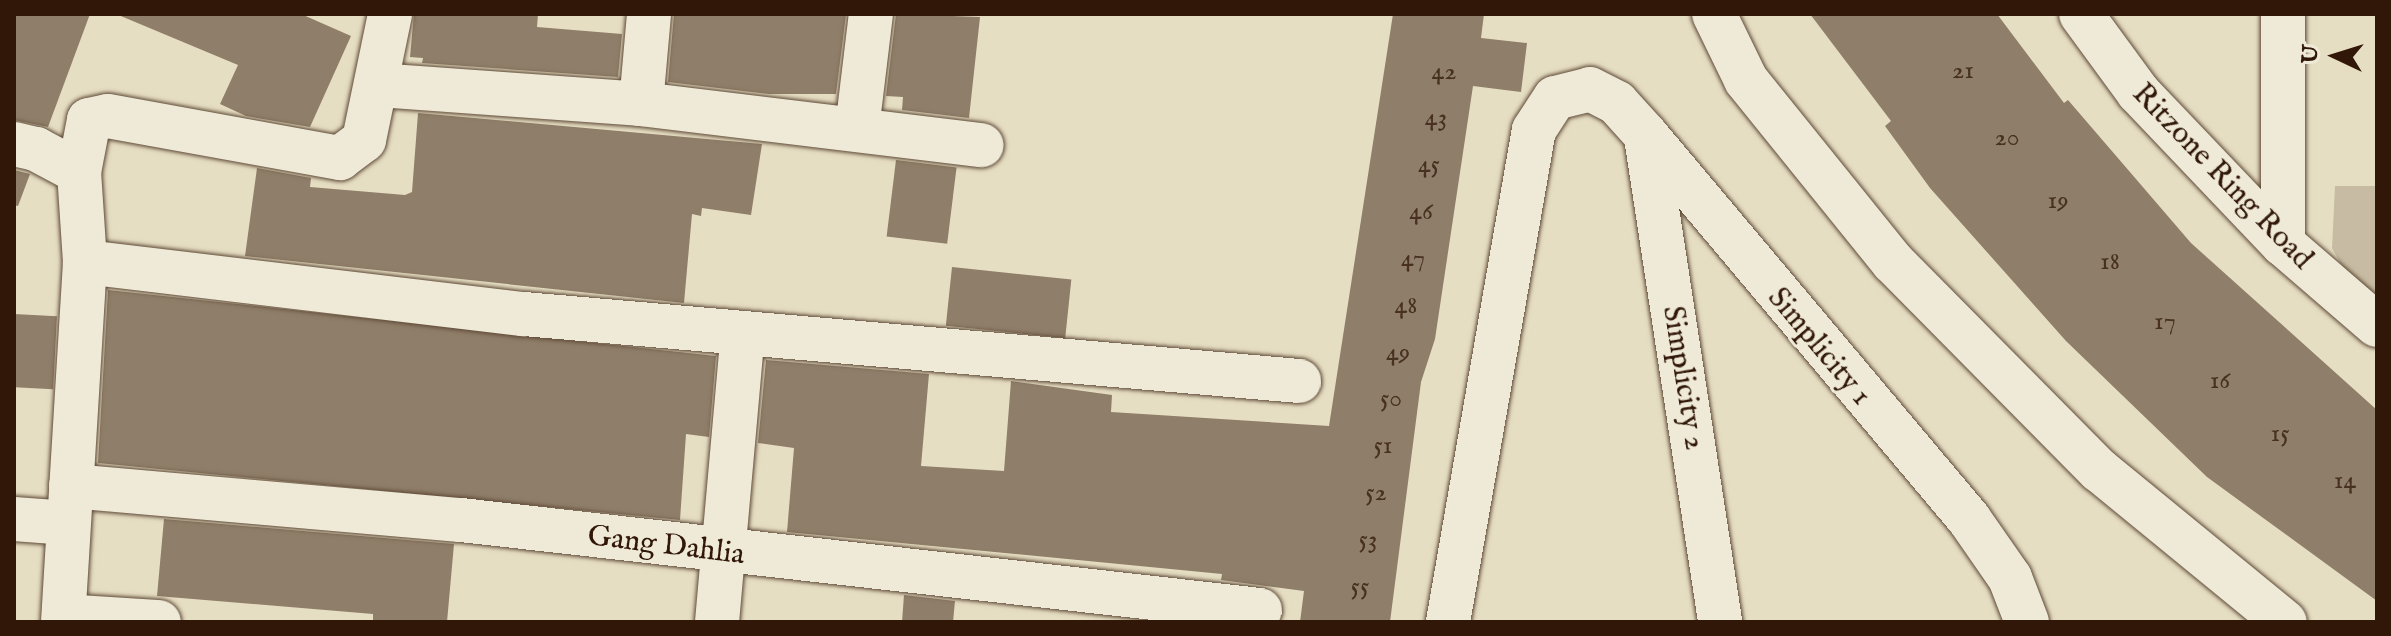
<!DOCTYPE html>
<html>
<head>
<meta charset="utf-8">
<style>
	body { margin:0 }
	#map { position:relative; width:2391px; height:636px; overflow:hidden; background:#e6dec3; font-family:"IM FELL English",serif }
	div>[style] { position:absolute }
	.green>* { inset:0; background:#c7bca3 }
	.building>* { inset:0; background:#8f7e69; transform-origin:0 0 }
	.roads { filter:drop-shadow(0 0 2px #5e4936) drop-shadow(0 0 2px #5e4936) }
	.minor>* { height:44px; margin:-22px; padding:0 22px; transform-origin:22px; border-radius:22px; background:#efead8 }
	span { translate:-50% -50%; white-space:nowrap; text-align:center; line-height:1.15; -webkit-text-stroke:6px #efead8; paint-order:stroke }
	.number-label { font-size:26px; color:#483120 }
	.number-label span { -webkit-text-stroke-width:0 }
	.street-label { font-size:30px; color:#311707 }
	.frame { position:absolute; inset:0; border:16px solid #311707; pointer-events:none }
	.north { position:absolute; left:2295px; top:16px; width:80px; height:80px; -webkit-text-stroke:6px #efead8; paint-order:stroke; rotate:274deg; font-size:22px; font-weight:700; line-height:32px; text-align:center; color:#311707 }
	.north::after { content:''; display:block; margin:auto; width:28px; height:36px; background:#311707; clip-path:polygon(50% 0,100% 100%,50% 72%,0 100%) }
</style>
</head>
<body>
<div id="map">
	<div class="green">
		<div style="clip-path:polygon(2335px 186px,2377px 186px,2377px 314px,2354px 289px,2332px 248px)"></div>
	</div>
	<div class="building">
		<div style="clip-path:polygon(14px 14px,90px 14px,48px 127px,14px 120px)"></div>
		<div style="clip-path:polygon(116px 14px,301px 14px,351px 36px,310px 127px,246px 116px,220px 104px,238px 65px)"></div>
		<div style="clip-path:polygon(414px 14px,538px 14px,537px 27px,622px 34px,618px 77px,422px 63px,423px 58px,410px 57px)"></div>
		<div style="clip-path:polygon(674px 14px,846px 14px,836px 94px,769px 94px,668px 82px)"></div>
		<div style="clip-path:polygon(896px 14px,980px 17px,969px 118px,902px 110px,903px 97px,886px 96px)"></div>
		<div style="clip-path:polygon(1393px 14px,1484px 14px,1481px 38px,1527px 43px,1521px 92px,1473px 86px,1435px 339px,1421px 382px,1390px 622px,1300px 622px,1304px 591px,1221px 580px,1222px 574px,787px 532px,794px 448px,758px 443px,766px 360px,929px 374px,921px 466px,1004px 471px,1011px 381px,1112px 395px,1111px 412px,1329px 426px)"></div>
		<div style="clip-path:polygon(1810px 14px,1997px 14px,2064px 103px,2068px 100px,2191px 243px,2377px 410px,2377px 601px,2207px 477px,2066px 341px,1930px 188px,1885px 126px,1891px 121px)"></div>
		<div style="clip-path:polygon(418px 113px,762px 144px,751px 215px,702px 208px,701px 216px,692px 214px,684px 303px,245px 256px,257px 168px,311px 178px,310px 187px,405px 195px,412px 192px)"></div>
		<div style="left:896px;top:160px;width:61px;height:77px;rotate:7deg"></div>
		<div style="clip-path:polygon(14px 170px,30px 174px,18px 206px,14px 205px)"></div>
		<div style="left:952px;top:267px;width:120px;height:59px;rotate:6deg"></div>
		<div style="clip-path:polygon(108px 290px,716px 356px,709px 437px,686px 434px,680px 520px,98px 463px)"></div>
		<div style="left:14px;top:314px;width:43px;height:73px;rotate:3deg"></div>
		<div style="clip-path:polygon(164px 519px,454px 544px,447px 622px,373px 622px,373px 614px,157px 596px)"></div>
		<div style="clip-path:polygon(904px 595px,955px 601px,953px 622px,902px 622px)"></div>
	</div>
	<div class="roads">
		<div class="minor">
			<div style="left:1714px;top:14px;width:73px;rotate:64.1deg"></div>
			<div style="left:1746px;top:80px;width:234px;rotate:51.1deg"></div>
			<div style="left:1893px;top:262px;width:293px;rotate:45.3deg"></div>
			<div style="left:2099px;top:470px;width:240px;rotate:39.3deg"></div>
			<div style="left:2081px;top:14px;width:97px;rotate:53.8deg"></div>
			<div style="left:2138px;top:92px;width:210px;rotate:46.4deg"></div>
			<div style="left:2283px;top:244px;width:124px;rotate:40.8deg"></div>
			<div style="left:377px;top:85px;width:265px;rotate:4.1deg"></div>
			<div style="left:641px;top:104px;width:343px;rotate:6.9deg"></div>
			<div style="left:641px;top:104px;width:90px;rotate:-84.9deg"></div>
			<div style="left:857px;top:129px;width:116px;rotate:-83.1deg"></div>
			<div style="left:1646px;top:137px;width:491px;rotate:81.3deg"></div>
			<div style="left:14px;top:144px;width:23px;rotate:13deg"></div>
			<div style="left:36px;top:149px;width:49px;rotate:28.1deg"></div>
			<div style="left:2283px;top:244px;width:230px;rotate:-90deg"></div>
			<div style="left:85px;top:262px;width:442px;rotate:6.8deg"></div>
			<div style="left:524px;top:314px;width:778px;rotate:4.94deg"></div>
			<div style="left:71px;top:486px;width:391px;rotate:5deg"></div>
			<div style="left:461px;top:520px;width:804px;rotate:6.43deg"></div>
			<div style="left:14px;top:519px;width:54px;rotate:4.2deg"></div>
			<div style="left:64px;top:616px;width:95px;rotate:3.6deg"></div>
			<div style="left:63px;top:622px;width:361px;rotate:-86.5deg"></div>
			<div style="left:85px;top:262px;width:90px;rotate:-93.8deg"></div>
			<div style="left:79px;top:172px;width:53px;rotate:-79.1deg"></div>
			<div style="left:89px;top:120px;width:19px;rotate:-12deg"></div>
			<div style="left:108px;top:116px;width:236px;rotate:10.3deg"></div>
			<div style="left:340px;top:158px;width:30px;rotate:-37deg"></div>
			<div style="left:364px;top:140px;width:129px;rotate:-78.3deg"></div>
			<div style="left:717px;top:622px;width:290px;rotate:-84.9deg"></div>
			<div style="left:1448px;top:622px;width:499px;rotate:-80.1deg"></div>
			<div style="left:1534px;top:130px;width:38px;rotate:-57deg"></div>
			<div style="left:1555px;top:98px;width:36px;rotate:-14deg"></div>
			<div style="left:1590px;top:89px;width:30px;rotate:27deg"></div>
			<div style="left:1617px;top:103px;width:43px;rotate:47.8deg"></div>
			<div style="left:1646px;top:135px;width:502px;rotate:49.93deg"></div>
			<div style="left:1969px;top:519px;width:72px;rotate:55.2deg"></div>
			<div style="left:2010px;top:578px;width:47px;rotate:68.9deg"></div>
		</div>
	</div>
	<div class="number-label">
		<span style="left:1963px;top:71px">21</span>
		<span style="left:1444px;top:72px">42</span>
		<span style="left:1436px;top:118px">43</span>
		<span style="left:2007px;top:138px">20</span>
		<span style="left:1429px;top:165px">45</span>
		<span style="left:2058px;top:201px">19</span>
		<span style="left:1421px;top:212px">46</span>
		<span style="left:1413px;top:259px">47</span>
		<span style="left:2110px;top:262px">18</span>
		<span style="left:1406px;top:306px">48</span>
		<span style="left:2165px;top:322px">17</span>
		<span style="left:1398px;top:353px">49</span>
		<span style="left:2220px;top:381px">16</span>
		<span style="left:1391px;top:399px">50</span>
		<span style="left:2280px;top:434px">15</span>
		<span style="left:1383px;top:446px">51</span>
		<span style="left:2345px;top:481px">14</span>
		<span style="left:1376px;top:493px">52</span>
		<span style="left:1368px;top:540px">53</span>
		<span style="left:1360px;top:587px">55</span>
	</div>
	<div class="street-label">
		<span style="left:2222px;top:177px;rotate:46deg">Ritzone Ring Road</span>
		<span style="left:1819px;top:347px;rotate:50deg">Simplicity 1</span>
		<span style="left:1683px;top:378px;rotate:81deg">Simplicity 2</span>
		<span style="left:666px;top:546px;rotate:7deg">Gang Dahlia</span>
	</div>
	<div class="frame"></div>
	<div class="north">U</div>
</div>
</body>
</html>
